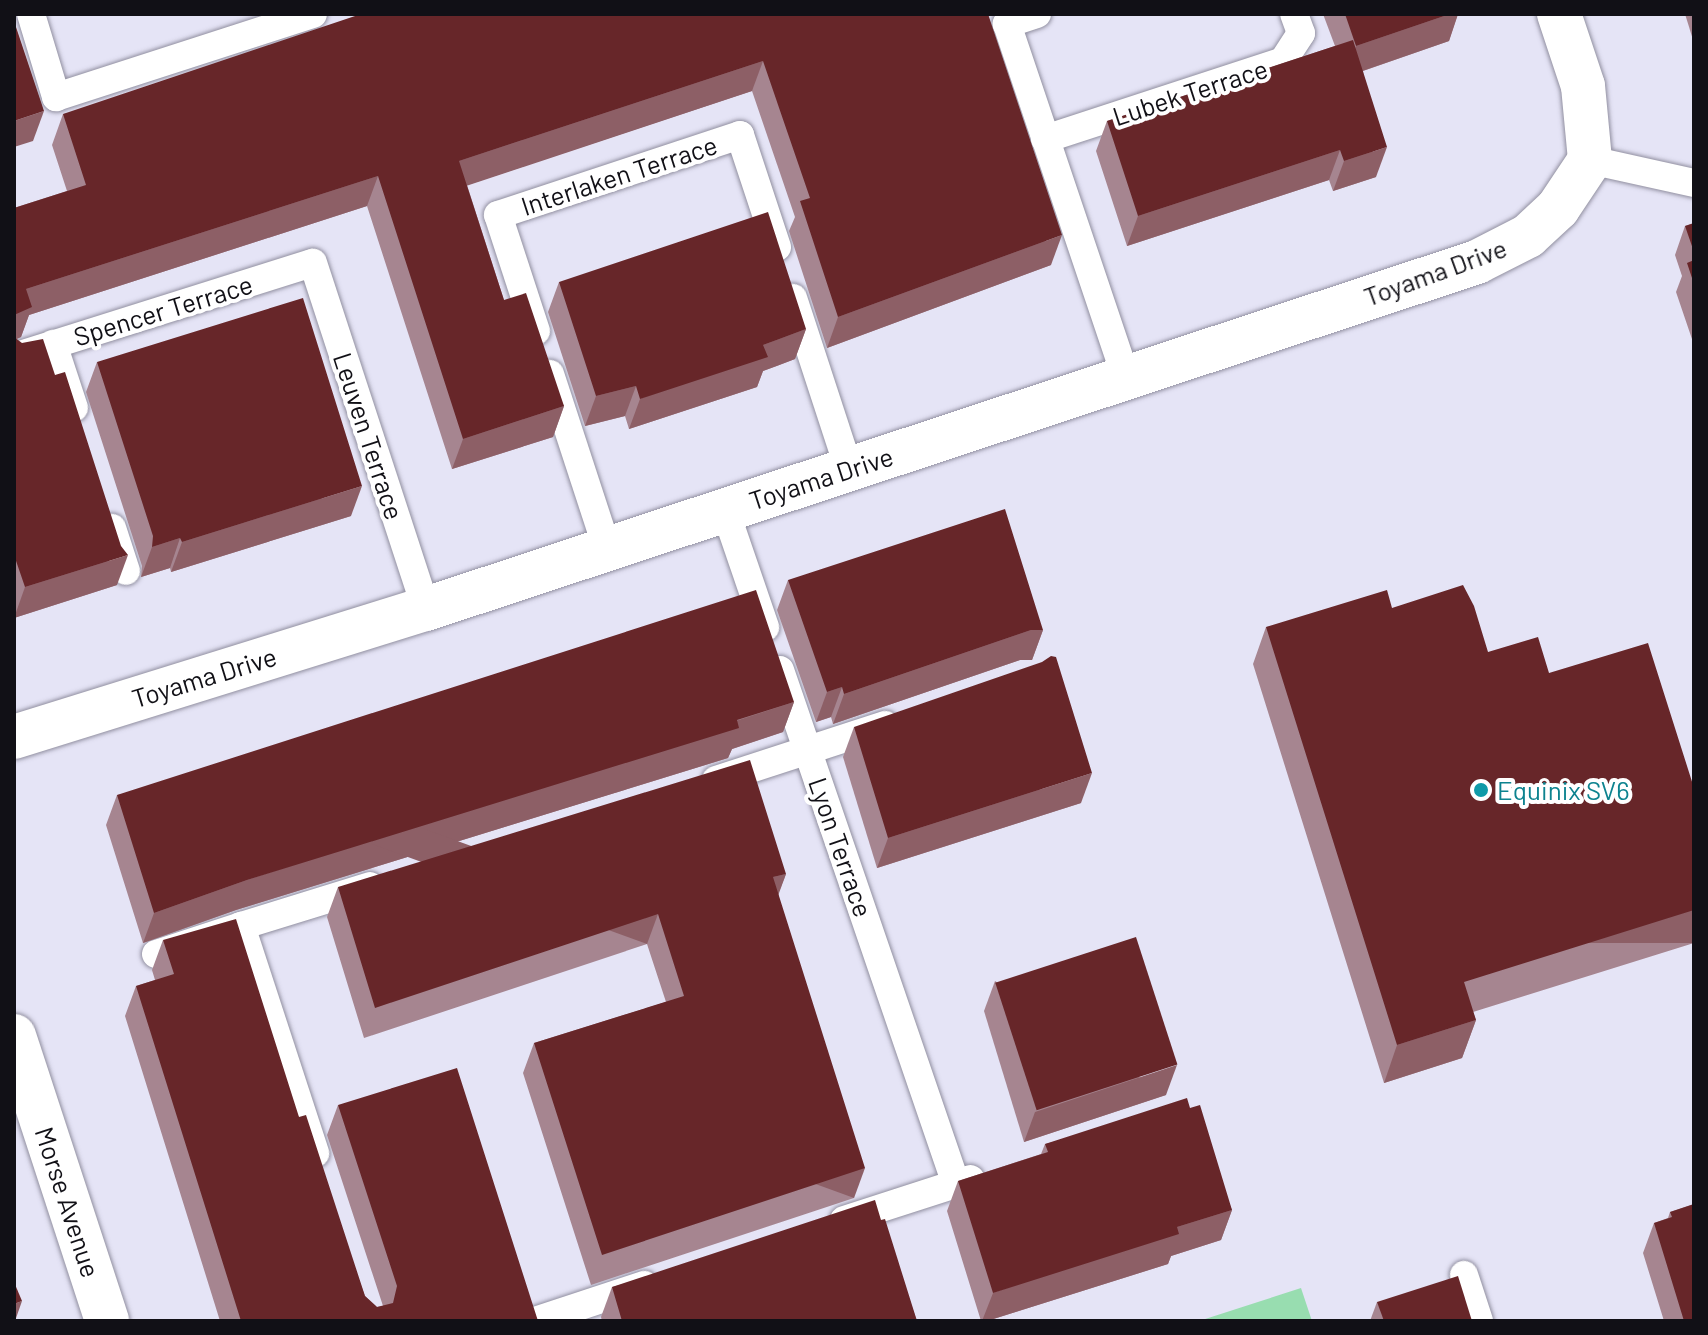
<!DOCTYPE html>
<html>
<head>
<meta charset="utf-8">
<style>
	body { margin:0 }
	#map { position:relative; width:1708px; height:1335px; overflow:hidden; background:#e5e4f6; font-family:Barlow,sans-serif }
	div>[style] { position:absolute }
	.green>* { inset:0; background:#98ddb0 }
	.roads { filter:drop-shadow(0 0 2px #918fa0) drop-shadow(0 0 2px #918fa0) }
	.service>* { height:28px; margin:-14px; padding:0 14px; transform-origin:14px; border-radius:14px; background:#fff }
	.minor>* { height:44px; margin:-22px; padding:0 22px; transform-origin:22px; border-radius:22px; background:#fff }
	.tertiary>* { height:44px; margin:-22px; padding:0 22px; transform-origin:22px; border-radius:22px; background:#fff }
	.wall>* { inset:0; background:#a68590 }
	.shaded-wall>* { inset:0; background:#8d5f66; transform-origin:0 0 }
	.building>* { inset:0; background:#672629; transform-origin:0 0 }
	.dots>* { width:22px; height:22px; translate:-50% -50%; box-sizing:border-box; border:4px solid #fff; border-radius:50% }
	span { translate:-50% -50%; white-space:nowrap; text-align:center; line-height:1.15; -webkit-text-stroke:8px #fff; paint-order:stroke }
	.street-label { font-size:26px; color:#111016 }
	.culture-label { font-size:26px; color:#0d838f }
	.left { translate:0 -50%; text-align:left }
	.frame { position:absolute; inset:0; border:16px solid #111016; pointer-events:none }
</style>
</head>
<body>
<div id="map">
	<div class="green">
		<div style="clip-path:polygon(1301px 1288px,1312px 1321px,1199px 1321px,1261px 1301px)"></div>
	</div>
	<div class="roads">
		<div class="service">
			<div style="left:31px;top:14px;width:87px;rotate:73.2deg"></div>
			<div style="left:56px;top:97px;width:270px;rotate:-17.9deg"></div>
			<div style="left:1037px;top:14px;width:32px;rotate:162deg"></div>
			<div style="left:1007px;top:24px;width:373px;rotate:71.4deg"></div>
			<div style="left:1045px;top:139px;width:250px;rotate:-18.1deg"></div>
			<div style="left:1283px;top:61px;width:33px;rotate:-57deg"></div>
			<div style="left:1301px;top:33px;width:20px;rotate:-110deg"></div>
			<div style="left:1590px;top:160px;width:107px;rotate:12.5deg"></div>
			<div style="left:793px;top:298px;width:180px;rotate:71.9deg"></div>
			<div style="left:536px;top:331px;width:122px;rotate:-108.1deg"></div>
			<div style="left:498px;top:215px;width:255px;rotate:-18.3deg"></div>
			<div style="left:740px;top:135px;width:118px;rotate:71.7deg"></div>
			<div style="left:53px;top:344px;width:67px;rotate:71.8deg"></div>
			<div style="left:14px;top:357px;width:313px;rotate:-17.5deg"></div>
			<div style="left:313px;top:263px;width:364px;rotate:71.9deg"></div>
			<div style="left:550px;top:374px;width:183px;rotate:71.9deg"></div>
			<div style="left:725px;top:510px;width:124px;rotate:71.1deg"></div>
			<div style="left:112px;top:528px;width:45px;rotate:72deg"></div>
			<div style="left:780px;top:670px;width:543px;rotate:71.1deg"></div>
			<div style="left:716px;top:780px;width:178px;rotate:-18deg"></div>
			<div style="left:241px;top:926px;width:135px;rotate:-17.2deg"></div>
			<div style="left:156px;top:954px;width:89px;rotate:-18.2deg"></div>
			<div style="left:241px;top:926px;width:239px;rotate:71.9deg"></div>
			<div style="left:844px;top:1220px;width:133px;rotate:-17.9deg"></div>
			<div style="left:1464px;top:1275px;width:48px;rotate:71.9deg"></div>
			<div style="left:535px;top:1321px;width:115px;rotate:-18.3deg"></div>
		</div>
		<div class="minor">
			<div style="left:14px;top:737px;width:431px;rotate:-17.3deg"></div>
			<div style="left:426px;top:609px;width:1107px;rotate:-18.27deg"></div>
			<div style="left:1477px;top:262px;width:57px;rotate:-27deg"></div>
			<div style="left:1528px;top:236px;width:41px;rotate:-43deg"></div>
			<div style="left:1558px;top:208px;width:58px;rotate:-56.3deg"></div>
			<div style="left:1590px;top:160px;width:74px;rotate:-95.4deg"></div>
			<div style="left:1583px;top:86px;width:76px;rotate:-108.4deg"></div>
		</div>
		<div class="tertiary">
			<div style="left:14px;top:1036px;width:300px;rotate:71.9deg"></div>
		</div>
	</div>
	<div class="wall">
		<div style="clip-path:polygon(988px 14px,1051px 265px,827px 348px,789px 231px,795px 217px,752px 91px,467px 185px,504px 300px,564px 406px,553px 437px,452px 469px,367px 206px,29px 315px,21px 337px,17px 339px,117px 585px,14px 618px,14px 208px,67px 191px,52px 145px,63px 114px)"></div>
		<div style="clip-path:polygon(1323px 14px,1458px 14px,1449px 41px,1363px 71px,1376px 177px,1333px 191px,1329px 180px,1127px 246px,1096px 151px,1107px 121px,1335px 46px)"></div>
		<div style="clip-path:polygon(1685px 14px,1694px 14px,1694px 43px)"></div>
		<div style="clip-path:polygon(1694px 223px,1694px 345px,1676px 292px,1682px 276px,1675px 255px,1685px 226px)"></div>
		<div style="clip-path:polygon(559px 282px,806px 329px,795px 359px,763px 371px,757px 387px,629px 429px,625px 416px,585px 426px,548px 312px)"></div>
		<div style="clip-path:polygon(97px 362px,351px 516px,171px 572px,170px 568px,141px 577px,142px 566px,86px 392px)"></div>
		<div style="clip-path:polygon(788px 580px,1043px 630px,1032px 660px,1020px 660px,833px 724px,831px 717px,816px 722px,777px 610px)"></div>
		<div style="clip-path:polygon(1392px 608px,1488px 652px,1549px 673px,1694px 788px,1694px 943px,1473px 1012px,1476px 1020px,1462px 1058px,1384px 1083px,1253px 664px,1266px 627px)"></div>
		<div style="clip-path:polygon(794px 702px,783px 732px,732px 749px,728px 758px,236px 910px,143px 943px,106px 825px,117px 795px)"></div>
		<div style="clip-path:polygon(854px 727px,1081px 803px,877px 868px,843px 757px)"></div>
		<div style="clip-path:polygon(786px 874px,778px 894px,854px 1198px,591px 1285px,523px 1073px,534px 1043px,666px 1002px,647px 944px,364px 1038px,327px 917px,338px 887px)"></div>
		<div style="clip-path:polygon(163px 940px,299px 1117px,365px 1296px,377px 1307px,383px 1306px,327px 1135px,338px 1105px,538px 1321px,220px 1321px,125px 1016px,136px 986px,155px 980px,152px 970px)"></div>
		<div style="clip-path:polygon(995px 981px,1166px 1095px,1024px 1142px,984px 1011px)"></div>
		<div style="clip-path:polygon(1190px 1108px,1232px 1210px,1221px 1240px,1171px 1256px,1168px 1264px,987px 1321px,981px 1321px,947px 1211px,958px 1181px,1041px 1154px,1045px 1144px)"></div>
		<div style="clip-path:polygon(1694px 1204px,1694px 1321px,1664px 1321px,1643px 1253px,1654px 1223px,1668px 1218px,1670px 1212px)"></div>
		<div style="clip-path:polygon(881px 1220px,917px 1321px,602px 1321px,601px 1317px,612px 1287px)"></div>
		<div style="clip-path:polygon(1377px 1302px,1472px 1321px,1370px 1321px)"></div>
	</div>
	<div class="shaded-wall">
		<div style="clip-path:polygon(1450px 14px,1458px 14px,1449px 41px,1345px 77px,1356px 46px)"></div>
		<div style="clip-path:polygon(763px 61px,752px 91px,448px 192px,459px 161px)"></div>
		<div style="clip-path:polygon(44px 111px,33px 141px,14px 147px,14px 121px)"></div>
		<div style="clip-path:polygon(1387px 147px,1376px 177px,1333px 191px,1344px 161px)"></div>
		<div style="clip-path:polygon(1340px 150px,1329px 180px,1127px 246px,1138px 216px)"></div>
		<div style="clip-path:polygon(378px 176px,367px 206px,29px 315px,21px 337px,14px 340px,14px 315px,26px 289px)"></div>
		<div style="clip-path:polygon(1062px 235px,1051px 265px,827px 348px,838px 317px)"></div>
		<div style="clip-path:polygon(806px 329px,795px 359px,763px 371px,757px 387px,629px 429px,640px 399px,763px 345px)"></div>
		<div style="clip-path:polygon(636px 386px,625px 416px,585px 426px,596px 396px)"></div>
		<div style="clip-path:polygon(564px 406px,553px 437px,452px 469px,463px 439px)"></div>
		<div style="clip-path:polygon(362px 486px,351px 516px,171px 572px,182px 542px)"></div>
		<div style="clip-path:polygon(180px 538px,170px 568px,141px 577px,152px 547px)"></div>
		<div style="clip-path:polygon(128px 555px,117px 585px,14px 618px,25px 587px)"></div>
		<div style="clip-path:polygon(1031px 630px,1043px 630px,1032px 660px,1020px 660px,833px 724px,844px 694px)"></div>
		<div style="clip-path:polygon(842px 687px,831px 717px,816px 722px,827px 692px)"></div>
		<div style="clip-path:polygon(794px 702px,783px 732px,732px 749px,728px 758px,236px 910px,143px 943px,154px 913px,247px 880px)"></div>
		<div style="clip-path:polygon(1092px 773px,1081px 803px,877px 868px,888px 838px)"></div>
		<div style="clip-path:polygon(786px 874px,775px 904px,773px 877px)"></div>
		<div style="left:1694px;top:910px;width:33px;height:241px;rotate:90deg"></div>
		<div style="left:658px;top:914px;width:32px;height:298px;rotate:110deg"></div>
		<div style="clip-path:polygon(1476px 1020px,1462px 1058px,1384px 1083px,1397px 1045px)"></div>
		<div style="clip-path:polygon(1177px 1065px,1166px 1095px,1024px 1142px,1035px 1112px)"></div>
		<div style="left:865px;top:1168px;width:32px;height:277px;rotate:110deg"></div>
		<div style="clip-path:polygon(1232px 1210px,1221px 1240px,1171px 1256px,1168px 1264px,987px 1321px,982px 1321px,993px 1293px,1177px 1227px)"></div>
		<div style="clip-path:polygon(22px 1301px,15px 1321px,14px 1321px,14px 1304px)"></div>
	</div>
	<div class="building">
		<div style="clip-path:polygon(361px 14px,988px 14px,1062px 235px,838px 317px,800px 201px,810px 198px,763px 61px,459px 161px,504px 300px,526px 293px,564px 406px,463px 439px,378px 176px,26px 289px,32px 307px,14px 315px,14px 208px,86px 185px,63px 114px)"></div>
		<div style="clip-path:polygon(1345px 14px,1450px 14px,1356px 46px)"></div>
		<div style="clip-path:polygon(14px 21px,44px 111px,14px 121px)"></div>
		<div style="clip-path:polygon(1353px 40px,1387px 147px,1344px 161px,1340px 150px,1138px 216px,1107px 121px)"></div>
		<div style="clip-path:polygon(768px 212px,806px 329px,763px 345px,768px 357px,640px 399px,636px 386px,596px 396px,559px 282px)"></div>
		<div style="clip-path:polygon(1694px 223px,1694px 252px,1685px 226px)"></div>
		<div style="clip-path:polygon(1694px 260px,1694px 284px,1687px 263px)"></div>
		<div style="clip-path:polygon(303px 298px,362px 486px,182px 542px,180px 538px,152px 547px,153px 536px,97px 362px)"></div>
		<div style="clip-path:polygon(14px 337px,22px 343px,43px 339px,55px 375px,65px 372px,121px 546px,128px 555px,25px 587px,14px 555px)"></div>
		<div style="clip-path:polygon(1005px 509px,1043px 630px,1031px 630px,844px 694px,842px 687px,827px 692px,788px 580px)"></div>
		<div style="clip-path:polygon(1463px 585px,1474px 606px,1488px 652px,1538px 637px,1549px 673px,1648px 643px,1694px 788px,1694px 910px,1464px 982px,1476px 1020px,1397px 1045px,1266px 627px,1387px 590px,1392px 608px)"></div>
		<div style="clip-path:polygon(756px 590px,794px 702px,737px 720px,739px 728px,247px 880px,154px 913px,117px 795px)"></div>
		<div style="clip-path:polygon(1051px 656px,1056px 657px,1092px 773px,888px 838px,854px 727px,1042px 662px)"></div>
		<div style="clip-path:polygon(750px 760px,786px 874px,773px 877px,865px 1168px,602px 1255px,534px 1043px,684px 996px,658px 914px,375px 1008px,338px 887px)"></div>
		<div style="clip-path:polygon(236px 919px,299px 1117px,306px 1115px,365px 1296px,377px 1307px,393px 1303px,397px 1286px,338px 1105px,457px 1068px,538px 1321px,241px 1321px,136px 986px,174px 974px,163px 940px)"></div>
		<div style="left:1136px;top:937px;width:134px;height:148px;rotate:72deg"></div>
		<div style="clip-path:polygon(1187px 1098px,1190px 1108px,1200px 1105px,1232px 1210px,1177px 1227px,1179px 1234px,993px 1293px,958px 1181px,1048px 1152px,1045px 1144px)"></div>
		<div style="clip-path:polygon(875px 1200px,881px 1220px,885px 1219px,917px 1321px,622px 1321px,612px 1287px)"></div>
		<div style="clip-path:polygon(1694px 1204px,1694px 1321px,1684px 1321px,1654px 1223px,1672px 1217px,1670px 1212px)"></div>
		<div style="clip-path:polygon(1458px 1276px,1472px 1321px,1384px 1321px,1377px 1302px)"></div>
		<div style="clip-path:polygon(14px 1282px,22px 1301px,14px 1304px)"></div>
	</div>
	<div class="dots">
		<div style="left:1481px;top:790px;background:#0f9aa8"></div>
	</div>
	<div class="street-label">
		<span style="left:1190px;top:92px;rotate:-18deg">Lubek Terrace</span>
		<span style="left:619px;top:175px;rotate:-18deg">Interlaken Terrace</span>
		<span style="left:1435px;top:272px;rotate:-20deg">Toyama Drive</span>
		<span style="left:163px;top:310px;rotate:-17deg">Spencer Terrace</span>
		<span style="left:369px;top:436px;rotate:72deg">Leuven Terrace</span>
		<span style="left:821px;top:478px;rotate:-18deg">Toyama Drive</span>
		<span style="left:204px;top:677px;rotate:-17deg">Toyama Drive</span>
		<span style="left:841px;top:847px;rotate:71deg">Lyon Terrace</span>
		<span style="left:68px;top:1202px;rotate:72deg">Morse Avenue</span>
	</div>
	<div class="culture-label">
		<span class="left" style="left:1497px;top:790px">Equinix SV6</span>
	</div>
	<div class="frame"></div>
</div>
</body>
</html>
